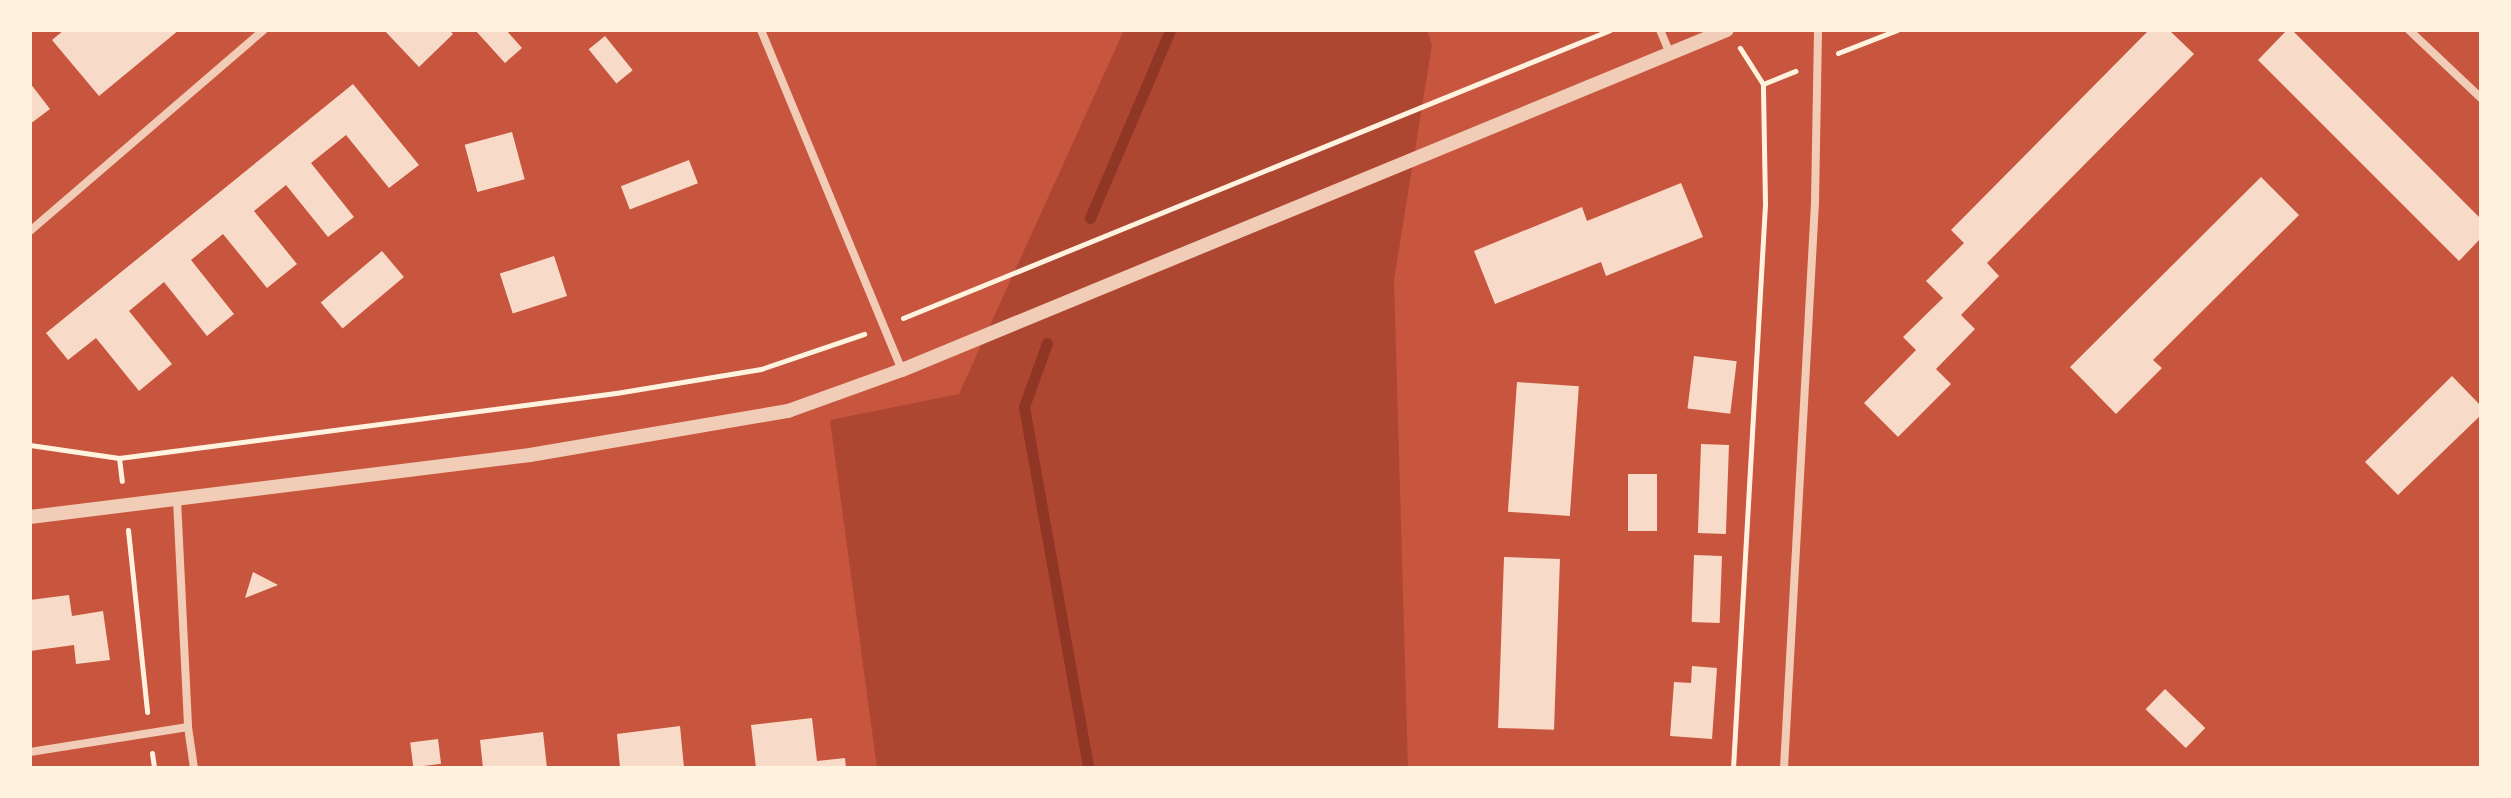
<!DOCTYPE html>
<html>
<head>
<meta charset="utf-8">
<style>
	body { margin:0 }
	#map { position:relative; width:2511px; height:798px; overflow:hidden; background:#c8553d; font-family:"DM Sans",sans-serif }
	div>[style] { position:absolute }
	.green>* { inset:0; background:#ae4732 }
	.stream>* { height:11px; margin:-5.5px; padding:0 5.5px; transform-origin:5.5px; border-radius:5.5px; background:#8f3625 }
	.building>* { inset:0; background:#f7dbc8; transform-origin:0 0 }
	.path>* { height:5px; margin:-2.5px; padding:0 2.5px; transform-origin:2.5px; border-radius:2.5px; background:#fff3e0 }
	.minor>* { height:8px; margin:-4px; padding:0 4px; transform-origin:4px; border-radius:4px; background:#f1ccb7 }
	.tertiary>* { height:14px; margin:-7px; padding:0 7px; transform-origin:7px; border-radius:7px; background:#f1ccb7 }
	span { translate:-50% -50%; white-space:nowrap; text-align:center; line-height:1.15; -webkit-text-stroke:8px #fff3e0; paint-order:stroke }
	.frame { position:absolute; inset:0; border:32px solid #fff3e0; pointer-events:none }
</style>
</head>
<body>
<div id="map">
	<div class="green">
		<div style="clip-path:polygon(1124px 30px,1427px 30px,1432px 45px,1394px 280px,1408px 768px,877px 768px,830px 420px,959px 394px)"></div>
	</div>
	<div class="stream">
		<div style="left:1090px;top:218px;width:204px;rotate:-66.9deg"></div>
		<div style="left:1047px;top:343px;width:68px;rotate:109.8deg"></div>
		<div style="left:1024px;top:407px;width:367px;rotate:79.9deg"></div>
	</div>
	<div class="building">
		<div style="clip-path:polygon(64px 30px,179px 30px,99px 96px,52px 40px)"></div>
		<div style="clip-path:polygon(384px 30px,449px 30px,453px 34px,419px 67px)"></div>
		<div style="clip-path:polygon(475px 30px,506px 30px,522px 48px,505px 63px)"></div>
		<div style="clip-path:polygon(2149px 30px,2169px 30px,2194px 54px,1987px 263px,1999px 276px,1961px 315px,1975px 329px,1936px 369px,1951px 384px,1898px 437px,1864px 403px,1916px 350px,1903px 337px,1943px 298px,1926px 281px,1964px 243px,1951px 230px)"></div>
		<div style="clip-path:polygon(2287px 30px,2292px 30px,2481px 219px,2481px 238px,2459px 261px,2258px 60px)"></div>
		<div style="left:605px;top:36px;width:44px;height:21px;rotate:51deg"></div>
		<div style="clip-path:polygon(30px 83px,50px 109px,30px 124px)"></div>
		<div style="clip-path:polygon(353px 84px,419px 165px,389px 188px,346px 135px,311px 163px,354px 217px,328px 237px,286px 185px,254px 211px,297px 264px,267px 288px,223px 234px,191px 260px,234px 314px,207px 336px,164px 282px,129px 311px,172px 364px,139px 391px,96px 338px,68px 360px,46px 333px)"></div>
		<div style="left:512px;top:132px;width:49px;height:49px;rotate:75deg"></div>
		<div style="left:689px;top:160px;width:25px;height:73px;rotate:69deg"></div>
		<div style="clip-path:polygon(2261px 177px,2299px 215px,2153px 360px,2162px 368px,2116px 414px,2070px 367px)"></div>
		<div style="clip-path:polygon(1681px 183px,1703px 237px,1606px 276px,1601px 262px,1495px 304px,1474px 251px,1582px 207px,1587px 221px)"></div>
		<div style="left:382px;top:251px;width:34px;height:80px;rotate:50deg"></div>
		<div style="left:554px;top:256px;width:42px;height:57px;rotate:72deg"></div>
		<div style="left:1694px;top:356px;width:43px;height:53px;rotate:7deg"></div>
		<div style="clip-path:polygon(2452px 376px,2481px 406px,2481px 415px,2398px 495px,2365px 462px)"></div>
		<div style="left:1517px;top:382px;width:62px;height:130px;rotate:4deg"></div>
		<div style="left:1701px;top:444px;width:28px;height:89px;rotate:2deg"></div>
		<div style="left:1628px;top:474px;width:29px;height:57px"></div>
		<div style="left:1694px;top:555px;width:28px;height:67px;rotate:2deg"></div>
		<div style="left:1504px;top:557px;width:56px;height:171px;rotate:2deg"></div>
		<div style="clip-path:polygon(253px 572px,278px 585px,245px 598px)"></div>
		<div style="clip-path:polygon(69px 595px,72px 616px,103px 611px,110px 660px,76px 664px,74px 645px,30px 651px,30px 600px)"></div>
		<div style="clip-path:polygon(1692px 666px,1717px 668px,1712px 739px,1670px 736px,1674px 682px,1691px 683px)"></div>
		<div style="left:2165px;top:689px;width:56px;height:28px;rotate:44deg"></div>
		<div style="clip-path:polygon(812px 718px,817px 761px,845px 758px,846px 768px,756px 768px,751px 725px)"></div>
		<div style="clip-path:polygon(680px 726px,684px 768px,620px 768px,617px 734px)"></div>
		<div style="clip-path:polygon(543px 732px,547px 768px,483px 768px,480px 740px)"></div>
		<div style="left:438px;top:739px;width:25px;height:28px;rotate:83deg"></div>
	</div>
	<div class="path">
		<div style="left:1838px;top:53px;width:63px;rotate:-21.3deg"></div>
		<div style="left:1763px;top:84px;width:35px;rotate:-22deg"></div>
		<div style="left:903px;top:318px;width:763px;rotate:-22.16deg"></div>
		<div style="left:30px;top:445px;width:90px;rotate:8.3deg"></div>
		<div style="left:119px;top:458px;width:501px;rotate:-7.45deg"></div>
		<div style="left:616px;top:393px;width:147px;rotate:-9.4deg"></div>
		<div style="left:761px;top:369px;width:109px;rotate:-18.8deg"></div>
		<div style="left:119px;top:458px;width:23px;rotate:83deg"></div>
		<div style="left:128px;top:530px;width:183px;rotate:84deg"></div>
		<div style="left:152px;top:753px;width:15px;rotate:82deg"></div>
		<div style="left:1733px;top:768px;width:565px;rotate:-86.75deg"></div>
		<div style="left:1765px;top:204px;width:120px;rotate:-91deg"></div>
		<div style="left:1763px;top:84px;width:43px;rotate:-122.6deg"></div>
	</div>
	<div class="minor">
		<div style="left:761px;top:30px;width:368px;rotate:67.5deg"></div>
		<div style="left:1660px;top:30px;width:26px;rotate:67deg"></div>
		<div style="left:2409px;top:30px;width:99px;rotate:43.4deg"></div>
		<div style="left:30px;top:231px;width:308px;rotate:-40.7deg"></div>
		<div style="left:177px;top:500px;width:227px;rotate:87.2deg"></div>
		<div style="left:188px;top:727px;width:41px;rotate:81.7deg"></div>
		<div style="left:30px;top:752px;width:160px;rotate:-9deg"></div>
		<div style="left:1784px;top:768px;width:566px;rotate:-86.86deg"></div>
		<div style="left:1815px;top:203px;width:173px;rotate:-89deg"></div>
	</div>
	<div class="tertiary">
		<div style="left:30px;top:517px;width:504px;rotate:-7.07deg"></div>
		<div style="left:530px;top:455px;width:262px;rotate:-9.7deg"></div>
		<div style="left:788px;top:411px;width:121px;rotate:-19.8deg"></div>
		<div style="left:902px;top:370px;width:892px;rotate:-22.4deg"></div>
	</div>
	<div class="frame"></div>
</div>
</body>
</html>
